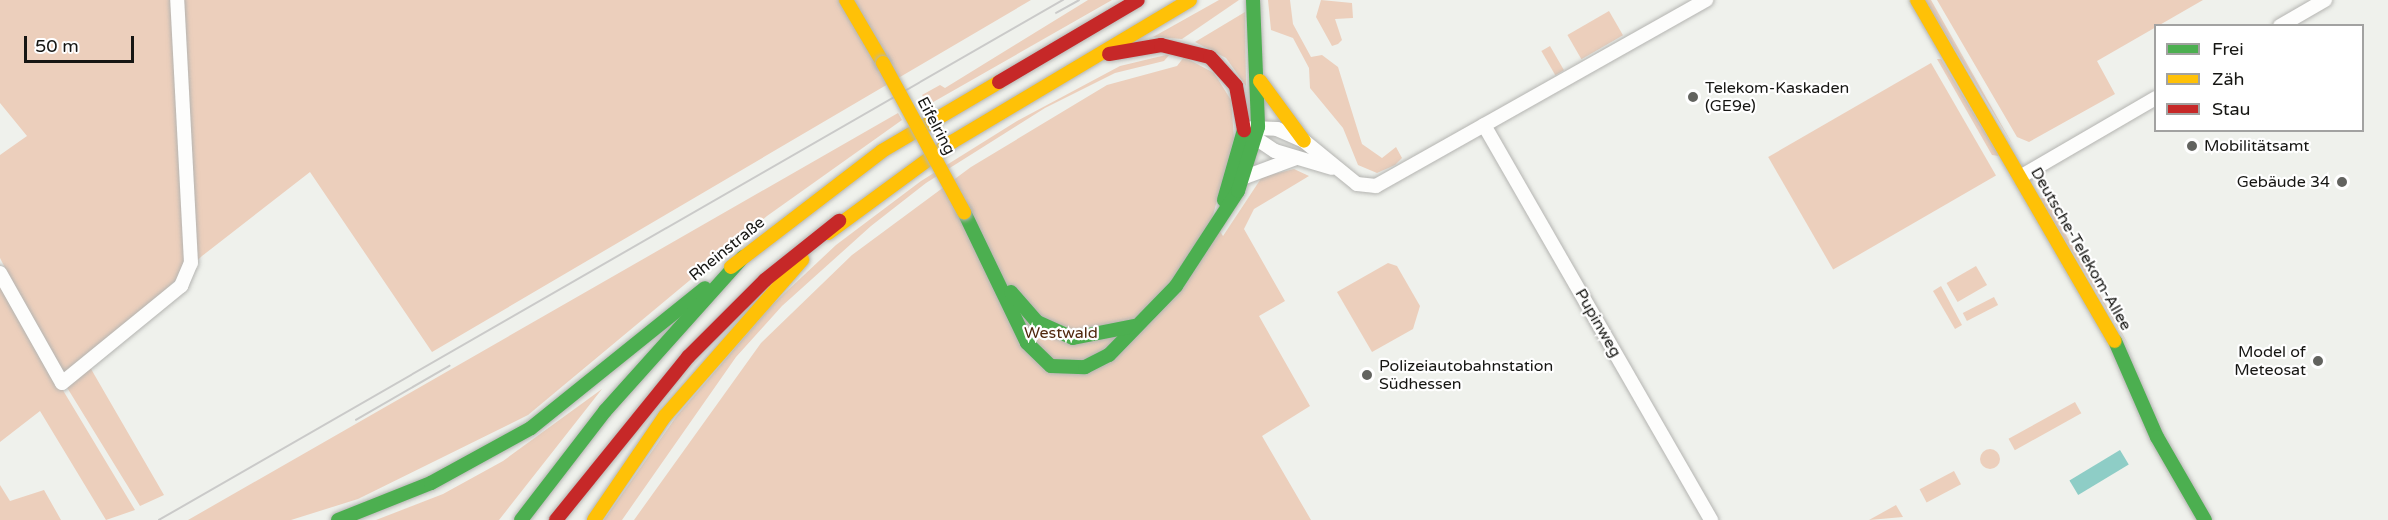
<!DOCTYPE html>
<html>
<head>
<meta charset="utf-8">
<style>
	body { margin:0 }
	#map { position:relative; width:2388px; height:520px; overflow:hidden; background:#eff1ec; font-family:"Varela Round",sans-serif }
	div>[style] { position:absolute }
	.green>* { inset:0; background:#eccfbc; transform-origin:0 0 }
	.round { border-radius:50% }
	.water>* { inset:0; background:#8ecdc6; transform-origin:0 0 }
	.roads { filter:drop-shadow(0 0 2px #b4b4b1) drop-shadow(0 0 2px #b4b4b1) }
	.street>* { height:14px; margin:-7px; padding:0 7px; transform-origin:7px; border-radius:7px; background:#fdfdfc }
	.fast>* { height:14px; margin:-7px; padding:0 7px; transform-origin:7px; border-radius:7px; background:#4caf50 }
	.slow>* { height:14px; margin:-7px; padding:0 7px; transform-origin:7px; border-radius:7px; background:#ffc107 }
	.jam>* { height:14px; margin:-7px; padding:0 7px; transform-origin:7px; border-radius:7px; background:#c62828 }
	.tram>* { height:1.5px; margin:-0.75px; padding:0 0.75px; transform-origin:0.75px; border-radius:0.75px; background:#cacac9 }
	.bridges { filter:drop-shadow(0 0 2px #b4b4b1) drop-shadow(0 0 2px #b4b4b1) }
	.slow-bridge>* { height:14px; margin:-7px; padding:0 7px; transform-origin:7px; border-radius:7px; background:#ffc107 }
	.dots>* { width:16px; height:16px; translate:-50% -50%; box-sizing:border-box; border:3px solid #fff; border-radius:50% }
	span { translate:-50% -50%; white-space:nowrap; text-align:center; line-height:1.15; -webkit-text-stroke:4.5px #fff; paint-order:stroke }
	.poi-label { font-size:16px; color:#161613 }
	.left { translate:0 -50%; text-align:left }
	.right { translate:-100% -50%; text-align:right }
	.street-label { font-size:16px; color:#161613 }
	.park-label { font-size:16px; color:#50280e }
	.legend { position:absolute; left:2154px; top:24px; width:210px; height:108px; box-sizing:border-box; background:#fff; border:2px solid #a2a2a1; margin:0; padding:8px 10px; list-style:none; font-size:18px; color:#161613 }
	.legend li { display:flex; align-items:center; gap:12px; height:30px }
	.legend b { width:30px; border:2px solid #a2a2a1 }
	.scale { position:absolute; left:24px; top:36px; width:110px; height:27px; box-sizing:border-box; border:3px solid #161613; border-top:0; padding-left:8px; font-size:18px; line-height:21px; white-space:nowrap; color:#161613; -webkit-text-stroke:4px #fff; paint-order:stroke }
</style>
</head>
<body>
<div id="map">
	<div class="green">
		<div style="clip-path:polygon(0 0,1031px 0,432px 352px,310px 172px,202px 256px,87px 362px,164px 495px,140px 506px,63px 381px,0 258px,0 155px,27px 136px,0 103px)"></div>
		<div style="clip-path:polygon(1088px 0,1112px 0,928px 105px,922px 95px,940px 85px,945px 88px)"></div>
		<div style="clip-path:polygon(1219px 0,1239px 0,1182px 39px,1153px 37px)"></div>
		<div style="clip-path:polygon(1268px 0,1290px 0,1293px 24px,1311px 57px,1322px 55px,1338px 67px,1362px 144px,1382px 158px,1396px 147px,1402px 158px,1395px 165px,1377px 173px,1358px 165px,1343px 128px,1310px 88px,1309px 68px,1293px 38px,1271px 30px)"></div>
		<div style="clip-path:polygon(1321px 0,1352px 3px,1353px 18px,1335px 19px,1342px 40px,1338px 44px,1332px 46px,1316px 17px)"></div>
		<div style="clip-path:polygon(1925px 0,1931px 0,2014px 147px)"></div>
		<div style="clip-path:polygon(1937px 0,2203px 0,2097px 61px,2115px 94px,2029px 142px,2017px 137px)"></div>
		<div style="left:1609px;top:11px;width:28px;height:48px;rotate:60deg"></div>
		<div style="clip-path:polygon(1245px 12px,1246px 86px,1226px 58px,1195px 42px)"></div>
		<div style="left:1550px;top:46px;width:28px;height:10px;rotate:60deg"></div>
		<div style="clip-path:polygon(1170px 54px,1164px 61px,1115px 73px,1045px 108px,926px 183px,871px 226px,782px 306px,736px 357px,622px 520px,604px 520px,676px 417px,771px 306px,836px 245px,921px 181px,1017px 121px,1120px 66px)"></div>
		<div style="clip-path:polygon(1184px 57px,1214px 73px,1231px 100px,1234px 138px,1212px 219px,1223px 236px,1262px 177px,1294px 169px,1309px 176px,1254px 209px,1244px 229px,1285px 301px,1259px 316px,1310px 406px,1262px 436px,1311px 520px,634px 520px,761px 343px,852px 255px,971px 167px,1107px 85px,1177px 66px)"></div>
		<div style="clip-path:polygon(1937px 59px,1941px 59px,1999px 156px,1992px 155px)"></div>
		<div style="left:1931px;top:63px;width:130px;height:188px;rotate:60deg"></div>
		<div style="clip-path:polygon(898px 113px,902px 120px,767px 216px,528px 415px,358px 499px,291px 520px,188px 520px)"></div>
		<div style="clip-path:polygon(2040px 198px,2045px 198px,2132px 351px)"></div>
		<div style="clip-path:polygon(1388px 263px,1397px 266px,1420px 306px,1413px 329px,1372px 352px,1337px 292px)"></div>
		<div style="left:1976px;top:266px;width:22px;height:34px;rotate:60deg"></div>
		<div style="clip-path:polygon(0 277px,64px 392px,135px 510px,106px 520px,40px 411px,0 442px)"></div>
		<div style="clip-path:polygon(1941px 286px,1962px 325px,1955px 329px,1933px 291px)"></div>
		<div style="left:1994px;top:297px;width:9px;height:35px;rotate:63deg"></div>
		<div style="clip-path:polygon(602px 389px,499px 520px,376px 520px,443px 494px,503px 461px)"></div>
		<div style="left:2075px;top:402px;width:13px;height:76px;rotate:61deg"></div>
		<div class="round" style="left:1980px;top:449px;width:20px;height:20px"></div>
		<div style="left:1954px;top:471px;width:15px;height:39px;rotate:62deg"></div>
		<div style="clip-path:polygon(0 485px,10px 501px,44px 490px,61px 520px,0 520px)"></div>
		<div style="clip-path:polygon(1896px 505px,1903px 517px,1869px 520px)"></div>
	</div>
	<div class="water">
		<div style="left:2120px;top:450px;width:17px;height:59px;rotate:59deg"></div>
	</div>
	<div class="roads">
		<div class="street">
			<div style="left:2280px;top:26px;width:52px;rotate:-30deg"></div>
			<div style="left:1484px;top:125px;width:456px;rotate:60.1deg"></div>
			<div style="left:1252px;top:128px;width:25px;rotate:2deg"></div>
			<div style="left:1277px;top:129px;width:30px;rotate:24deg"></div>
			<div style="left:1304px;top:141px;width:68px;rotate:39.1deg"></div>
			<div style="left:1357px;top:184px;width:19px;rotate:6deg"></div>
			<div style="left:1376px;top:186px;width:379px;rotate:-29.4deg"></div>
			<div style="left:1248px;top:133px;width:32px;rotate:34deg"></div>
			<div style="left:1275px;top:151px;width:59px;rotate:16.6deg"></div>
			<div style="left:1245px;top:177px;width:54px;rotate:-20.4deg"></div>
			<div style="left:2020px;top:177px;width:157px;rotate:-30.2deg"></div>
			<div style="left:0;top:273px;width:126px;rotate:60.6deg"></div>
			<div style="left:62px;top:383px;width:154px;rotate:-39.2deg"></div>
			<div style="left:181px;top:286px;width:25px;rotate:-67deg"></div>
			<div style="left:191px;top:263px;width:263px;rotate:-93deg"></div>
		</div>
		<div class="fast">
			<div style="left:1253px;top:0;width:127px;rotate:87.7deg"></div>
			<div style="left:1224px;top:200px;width:73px;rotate:-74.1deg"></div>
			<div style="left:964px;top:212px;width:145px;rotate:64.3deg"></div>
			<div style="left:1027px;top:343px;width:33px;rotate:44deg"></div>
			<div style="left:1051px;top:366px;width:34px;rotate:2deg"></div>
			<div style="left:1085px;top:367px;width:27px;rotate:-27deg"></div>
			<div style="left:1109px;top:355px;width:96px;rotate:-45.8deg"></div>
			<div style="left:1176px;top:286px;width:113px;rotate:-56.9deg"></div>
			<div style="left:1238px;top:191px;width:67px;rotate:-72.6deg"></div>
			<div style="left:1011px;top:292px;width:40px;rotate:49deg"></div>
			<div style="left:1037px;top:322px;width:39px;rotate:24deg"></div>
			<div style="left:1073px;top:338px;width:63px;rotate:-11deg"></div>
			<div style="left:2115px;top:341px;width:105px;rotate:66.4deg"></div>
			<div style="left:2157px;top:437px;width:96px;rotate:60deg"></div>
			<div style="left:338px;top:520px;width:100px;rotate:-21.7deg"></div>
			<div style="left:431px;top:483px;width:114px;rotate:-28.8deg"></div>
			<div style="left:531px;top:428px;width:223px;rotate:-38.8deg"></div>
			<div style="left:521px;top:520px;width:138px;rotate:-52.4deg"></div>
			<div style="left:605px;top:411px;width:207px;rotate:-48.1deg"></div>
		</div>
		<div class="slow">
			<div style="left:846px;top:0;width:73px;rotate:59.6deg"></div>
			<div style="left:1917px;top:0;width:394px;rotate:59.9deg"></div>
			<div style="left:1260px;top:81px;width:74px;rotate:53.7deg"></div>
			<div style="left:828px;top:233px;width:154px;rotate:-36.3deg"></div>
			<div style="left:952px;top:142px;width:277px;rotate:-30.8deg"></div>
			<div style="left:731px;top:267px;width:190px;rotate:-37.5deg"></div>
			<div style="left:882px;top:151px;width:136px;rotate:-30.5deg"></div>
			<div style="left:594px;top:520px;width:126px;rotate:-55.7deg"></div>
			<div style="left:665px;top:416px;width:208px;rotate:-48.7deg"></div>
		</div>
		<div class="jam">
			<div style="left:1109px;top:54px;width:53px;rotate:-9.8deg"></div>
			<div style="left:1161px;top:45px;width:50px;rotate:13.8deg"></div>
			<div style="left:1210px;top:57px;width:39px;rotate:48deg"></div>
			<div style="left:1236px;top:86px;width:45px;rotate:79.7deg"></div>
			<div style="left:999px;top:82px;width:161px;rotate:-30.5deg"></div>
			<div style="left:556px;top:520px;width:210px;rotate:-51deg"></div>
			<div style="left:688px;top:357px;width:109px;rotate:-45deg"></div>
			<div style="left:765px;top:280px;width:95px;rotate:-38.6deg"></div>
		</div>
	</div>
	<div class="tram">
		<div style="left:1056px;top:13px;width:26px;rotate:-29deg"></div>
		<div style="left:356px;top:420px;width:108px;rotate:-30.1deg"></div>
		<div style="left:159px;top:520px;width:1043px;rotate:-29.91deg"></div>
	</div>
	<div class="bridges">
		<div class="slow-bridge">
			<div style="left:883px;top:63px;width:170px;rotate:61.5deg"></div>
		</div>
	</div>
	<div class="dots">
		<div style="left:1693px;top:97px;background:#62635f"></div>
		<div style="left:2192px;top:146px;background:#62635f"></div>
		<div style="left:2342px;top:182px;background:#62635f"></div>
		<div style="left:2318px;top:361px;background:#62635f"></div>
		<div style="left:1367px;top:375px;background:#62635f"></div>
	</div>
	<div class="poi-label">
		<span class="left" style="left:1705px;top:97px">Telekom-Kaskaden<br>(GE9e)</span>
		<span class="left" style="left:2204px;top:146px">Mobilitätsamt</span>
		<span class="right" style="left:2330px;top:182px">Gebäude 34</span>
		<span class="right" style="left:2306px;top:361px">Model of<br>Meteosat</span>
		<span class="left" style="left:1379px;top:375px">Polizeiautobahnstation<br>Südhessen</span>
	</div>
	<div class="street-label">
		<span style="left:936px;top:126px;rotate:62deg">Eifelring</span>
		<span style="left:727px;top:249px;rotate:-39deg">Rheinstraße</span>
		<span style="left:2081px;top:249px;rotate:60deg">Deutsche-Telekom-Allee</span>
		<span style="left:1598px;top:323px;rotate:60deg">Pupinweg</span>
	</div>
	<div class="park-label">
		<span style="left:1061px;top:333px">Westwald</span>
	</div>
	<ul class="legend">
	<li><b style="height:8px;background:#4caf50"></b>Frei</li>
	<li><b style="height:8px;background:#ffc107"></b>Zäh</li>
	<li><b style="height:8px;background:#c62828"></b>Stau</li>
	</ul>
	<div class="scale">50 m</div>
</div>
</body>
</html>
